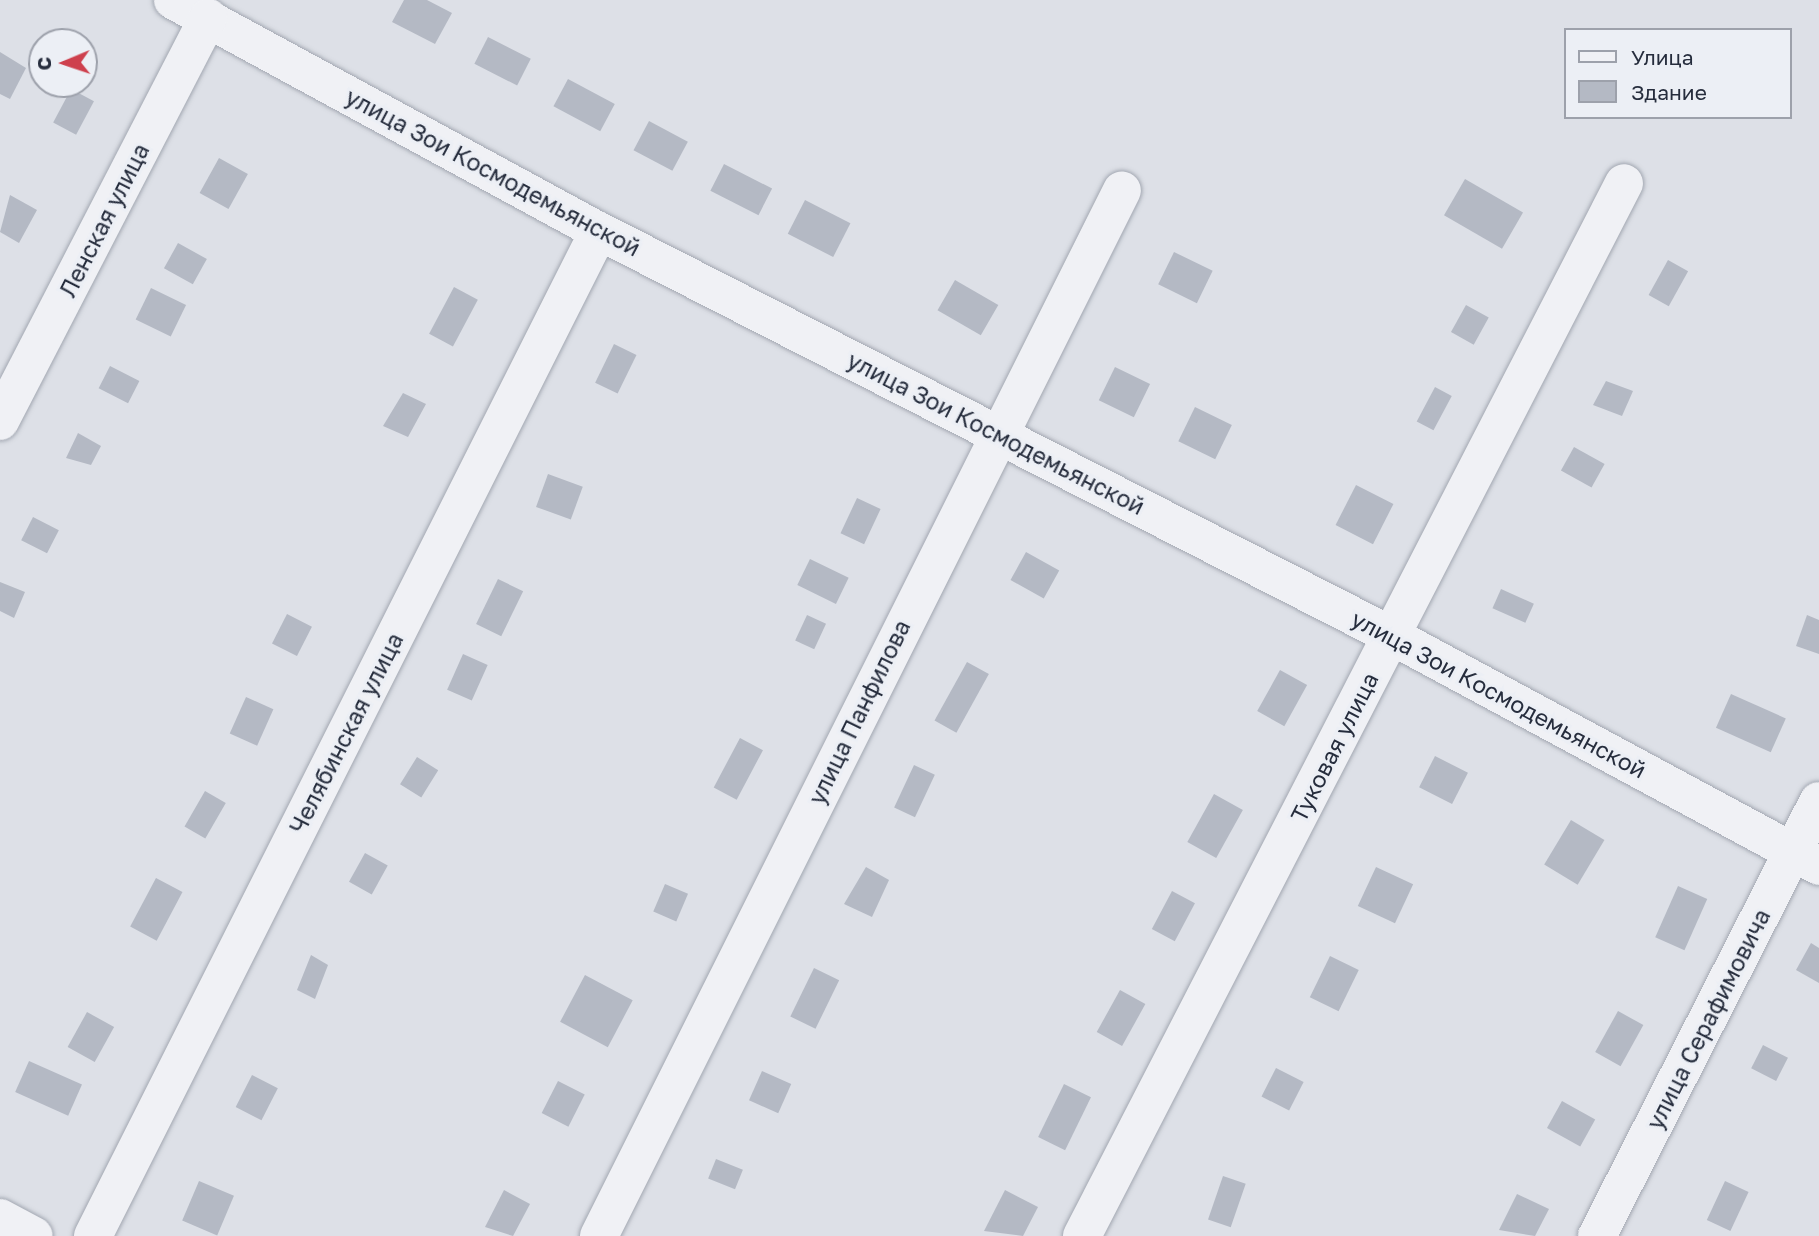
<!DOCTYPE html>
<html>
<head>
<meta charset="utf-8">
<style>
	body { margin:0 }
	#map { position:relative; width:1819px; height:1236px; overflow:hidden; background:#dde0e7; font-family:"Golos Text",sans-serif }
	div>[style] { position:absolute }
	.building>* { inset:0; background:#b4b9c4; transform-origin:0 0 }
	.roads { filter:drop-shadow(0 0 2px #a2a7b1) drop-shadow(0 0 2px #a2a7b1) }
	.minor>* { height:38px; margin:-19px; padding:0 19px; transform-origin:19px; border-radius:19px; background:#f0f1f5 }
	span { translate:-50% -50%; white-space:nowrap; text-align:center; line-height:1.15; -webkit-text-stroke:6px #eceff5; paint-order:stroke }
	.street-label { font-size:23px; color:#262d3d }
	.legend { position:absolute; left:1564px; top:28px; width:228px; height:91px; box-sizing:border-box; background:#eceff5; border:2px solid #9da1ab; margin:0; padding:9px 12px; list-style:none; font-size:21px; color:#262d3d }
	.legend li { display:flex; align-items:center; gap:14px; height:35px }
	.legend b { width:35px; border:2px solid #9da1ab }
	.north { position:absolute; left:28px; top:28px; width:70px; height:70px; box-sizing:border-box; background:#eceff5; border:2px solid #9da1ab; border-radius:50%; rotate:268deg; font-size:19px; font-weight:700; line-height:28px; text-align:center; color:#262d3d }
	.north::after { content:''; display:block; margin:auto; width:24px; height:32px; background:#ce404d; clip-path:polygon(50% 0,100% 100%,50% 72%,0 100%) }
</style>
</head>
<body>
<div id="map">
	<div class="building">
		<div style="clip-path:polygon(404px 0,427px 0,452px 13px,435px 44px,392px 22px)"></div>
		<div style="left:488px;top:37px;width:48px;height:30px;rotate:27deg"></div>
		<div style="clip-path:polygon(0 52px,26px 68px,10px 99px,0 94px)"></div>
		<div style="left:568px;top:79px;width:53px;height:31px;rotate:28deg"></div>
		<div style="left:71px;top:89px;width:26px;height:38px;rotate:28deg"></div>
		<div style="left:649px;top:121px;width:44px;height:33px;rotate:28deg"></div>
		<div style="left:219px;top:158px;width:33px;height:40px;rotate:29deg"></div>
		<div style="left:724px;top:164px;width:54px;height:30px;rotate:27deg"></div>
		<div style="left:1465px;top:179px;width:67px;height:42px;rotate:30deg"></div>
		<div style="clip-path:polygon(10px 195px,37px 210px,19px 243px,0 232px)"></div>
		<div style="left:805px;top:200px;width:51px;height:38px;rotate:27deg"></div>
		<div style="left:178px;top:243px;width:33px;height:29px;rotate:29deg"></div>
		<div style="left:1174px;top:252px;width:43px;height:36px;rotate:26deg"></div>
		<div style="left:1668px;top:260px;width:23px;height:40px;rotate:29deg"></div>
		<div style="left:955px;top:280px;width:50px;height:35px;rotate:30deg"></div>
		<div style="left:454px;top:287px;width:27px;height:53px;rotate:28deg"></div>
		<div style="left:151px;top:288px;width:39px;height:35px;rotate:26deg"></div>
		<div style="left:1466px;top:305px;width:26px;height:31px;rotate:29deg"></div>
		<div style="left:614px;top:344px;width:25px;height:43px;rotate:26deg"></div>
		<div style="left:110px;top:366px;width:33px;height:25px;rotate:27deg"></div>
		<div style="left:1115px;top:367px;width:39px;height:37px;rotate:26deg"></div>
		<div style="clip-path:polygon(1606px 381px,1633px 391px,1622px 416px,1593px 405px)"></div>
		<div style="left:1435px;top:387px;width:19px;height:39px;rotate:28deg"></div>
		<div style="clip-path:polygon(403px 393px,426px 404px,408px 437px,383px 426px)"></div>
		<div style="left:1195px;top:407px;width:41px;height:38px;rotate:26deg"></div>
		<div style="clip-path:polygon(78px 433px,101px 446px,91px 465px,66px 458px)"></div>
		<div style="left:1574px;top:447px;width:35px;height:27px;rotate:29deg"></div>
		<div style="left:548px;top:474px;width:37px;height:35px;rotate:20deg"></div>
		<div style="left:1356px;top:485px;width:42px;height:45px;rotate:27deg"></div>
		<div style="left:857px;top:498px;width:26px;height:39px;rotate:25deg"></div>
		<div style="left:33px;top:517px;width:29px;height:26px;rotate:27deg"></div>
		<div style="left:1026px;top:552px;width:38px;height:32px;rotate:29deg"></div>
		<div style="left:810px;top:559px;width:43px;height:29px;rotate:26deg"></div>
		<div style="left:498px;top:579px;width:28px;height:50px;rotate:26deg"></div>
		<div style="clip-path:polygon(0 582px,25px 592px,14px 618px,0 611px)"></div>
		<div style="left:1501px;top:589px;width:36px;height:21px;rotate:24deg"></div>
		<div style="left:287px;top:614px;width:28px;height:33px;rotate:27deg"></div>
		<div style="left:807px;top:615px;width:21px;height:28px;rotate:25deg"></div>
		<div style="clip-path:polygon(1807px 615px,1819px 620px,1819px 654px,1796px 646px)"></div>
		<div style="left:463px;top:654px;width:27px;height:39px;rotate:24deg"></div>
		<div style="left:967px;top:662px;width:25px;height:67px;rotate:29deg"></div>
		<div style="left:1280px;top:670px;width:31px;height:47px;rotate:29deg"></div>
		<div style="left:1731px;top:694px;width:60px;height:37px;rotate:24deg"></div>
		<div style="left:246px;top:697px;width:30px;height:40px;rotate:24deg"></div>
		<div style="left:740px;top:738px;width:26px;height:56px;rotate:28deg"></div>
		<div style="left:1435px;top:756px;width:37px;height:35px;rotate:27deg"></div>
		<div style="left:417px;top:757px;width:25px;height:32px;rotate:32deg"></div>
		<div style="left:914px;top:765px;width:23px;height:47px;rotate:25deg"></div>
		<div style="left:205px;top:791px;width:24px;height:41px;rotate:30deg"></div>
		<div style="left:1214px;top:794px;width:33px;height:55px;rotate:29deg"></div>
		<div style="left:1571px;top:820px;width:39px;height:52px;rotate:31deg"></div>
		<div style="left:365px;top:853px;width:26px;height:33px;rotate:29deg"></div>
		<div style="clip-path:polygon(866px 867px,889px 880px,872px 917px,844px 904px)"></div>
		<div style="left:1376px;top:867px;width:41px;height:43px;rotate:25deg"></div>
		<div style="left:156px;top:878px;width:30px;height:55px;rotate:28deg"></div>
		<div style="left:665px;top:884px;width:25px;height:30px;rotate:23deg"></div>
		<div style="left:1678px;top:886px;width:32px;height:56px;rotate:24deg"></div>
		<div style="left:1172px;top:891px;width:26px;height:43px;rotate:28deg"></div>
		<div style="clip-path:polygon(1811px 943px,1819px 948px,1819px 983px,1796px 970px)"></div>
		<div style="clip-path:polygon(311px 955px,328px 965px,315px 999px,297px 990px)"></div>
		<div style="left:1330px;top:956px;width:32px;height:46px;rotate:26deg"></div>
		<div style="left:814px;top:968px;width:28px;height:54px;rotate:26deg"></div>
		<div style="left:585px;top:975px;width:54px;height:53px;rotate:28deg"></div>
		<div style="left:1120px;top:990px;width:29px;height:48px;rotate:29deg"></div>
		<div style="left:1618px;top:1011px;width:29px;height:47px;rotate:29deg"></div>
		<div style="left:87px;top:1012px;width:31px;height:40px;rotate:29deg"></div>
		<div style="left:1763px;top:1045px;width:28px;height:26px;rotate:27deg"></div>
		<div style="left:29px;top:1061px;width:58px;height:34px;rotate:24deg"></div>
		<div style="left:1276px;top:1068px;width:31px;height:32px;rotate:27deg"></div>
		<div style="left:762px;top:1071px;width:32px;height:32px;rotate:24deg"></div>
		<div style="left:252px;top:1075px;width:29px;height:36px;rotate:27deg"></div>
		<div style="left:558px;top:1081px;width:30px;height:36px;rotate:27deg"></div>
		<div style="left:1064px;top:1084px;width:30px;height:59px;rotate:26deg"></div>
		<div style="left:1562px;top:1101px;width:38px;height:31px;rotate:29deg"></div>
		<div style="left:716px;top:1159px;width:29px;height:21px;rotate:22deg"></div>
		<div style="left:1223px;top:1176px;width:24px;height:46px;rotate:19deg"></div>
		<div style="left:199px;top:1181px;width:38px;height:43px;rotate:23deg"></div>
		<div style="left:1725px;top:1181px;width:26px;height:43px;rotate:25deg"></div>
		<div style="clip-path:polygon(504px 1190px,530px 1204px,513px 1236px,485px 1227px)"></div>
		<div style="clip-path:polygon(1005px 1190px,1038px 1207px,1023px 1236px,984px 1231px)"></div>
		<div style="clip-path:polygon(1517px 1194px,1549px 1209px,1535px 1236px,1499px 1230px)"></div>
	</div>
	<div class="roads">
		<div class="minor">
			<div style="left:173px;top:0;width:485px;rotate:28.5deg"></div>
			<div style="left:599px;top:231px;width:890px;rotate:27.05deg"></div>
			<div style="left:1392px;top:636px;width:485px;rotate:28.3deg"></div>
			<div style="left:0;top:421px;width:454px;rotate:-62.7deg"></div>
			<div style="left:0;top:1218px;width:38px;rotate:28deg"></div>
			<div style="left:93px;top:1236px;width:1125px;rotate:-63.28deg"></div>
			<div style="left:599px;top:1236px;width:1169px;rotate:-63.43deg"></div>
			<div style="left:1082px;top:1236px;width:1184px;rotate:-62.76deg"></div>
			<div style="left:1597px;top:1236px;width:488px;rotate:-63deg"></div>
		</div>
	</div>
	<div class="street-label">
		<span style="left:493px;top:172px;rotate:28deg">улица Зои Космодемьянской</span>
		<span style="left:104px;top:220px;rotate:-63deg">Ленская улица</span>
		<span style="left:996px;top:433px;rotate:27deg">улица Зои Космодемьянской</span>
		<span style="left:1499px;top:694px;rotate:28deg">улица Зои Космодемьянской</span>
		<span style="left:859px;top:712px;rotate:-64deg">улица Панфилова</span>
		<span style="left:346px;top:733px;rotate:-63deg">Челябинская улица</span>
		<span style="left:1334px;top:747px;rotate:-63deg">Туковая улица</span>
		<span style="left:1708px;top:1019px;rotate:-63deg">улица Серафимовича</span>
	</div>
	<ul class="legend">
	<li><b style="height:9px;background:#f0f1f5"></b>Улица</li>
	<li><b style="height:19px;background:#b4b9c4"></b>Здание</li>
	</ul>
	<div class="north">С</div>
</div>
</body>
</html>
